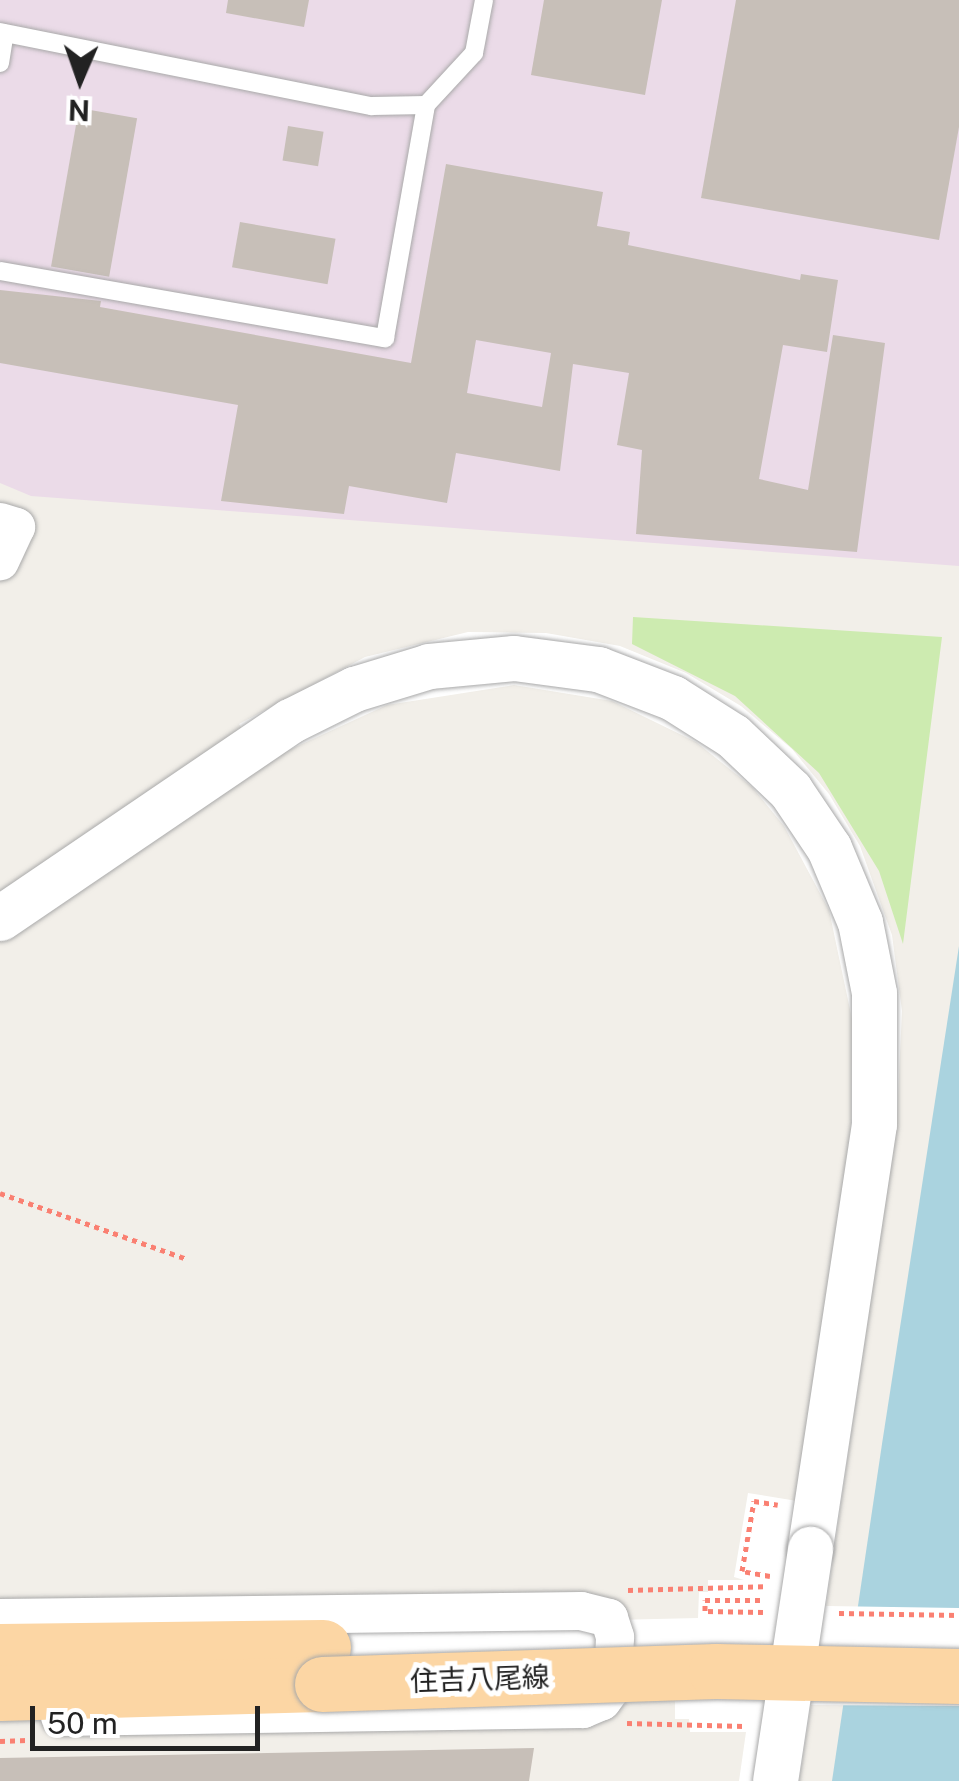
<!DOCTYPE html>
<html>
<head>
<meta charset="utf-8">
<style>
	body { margin:0 }
	#map { position:relative; width:959px; height:1781px; overflow:hidden; background:#f2efe9; font-family:"Public Sans","Noto Sans JP",sans-serif }
	div>[style] { position:absolute }
	.industrial>* { inset:0; background:#ebdbe8 }
	.grass>* { inset:0; background:#cdebb0 }
	.water>* { inset:0; background:#aad3df }
	.pier>* { inset:0; background:#fff }
	.building>* { inset:0; background:#c7bfb8; transform-origin:0 0 }
	.path>* { height:5px; margin-top:-2.5px; transform-origin:0; background:repeating-linear-gradient(90deg,#fa8072 0 5px,transparent 0 10px) }
	.roads { filter:drop-shadow(0 0 2px #a9a9a9) drop-shadow(0 0 2px #a9a9a9) }
	.service>* { height:18px; margin:-9px; padding:0 9px; transform-origin:9px; border-radius:9px; background:#fff }
	.minor>* { height:38px; margin:-19px; padding:0 19px; transform-origin:19px; border-radius:19px; background:#fff }
	.tertiary>* { height:45px; margin:-22.5px; padding:0 22.5px; transform-origin:22.5px; border-radius:22.5px; background:#fff }
	.primary>* { height:55px; margin:-27.5px; padding:0 27.5px; transform-origin:27.5px; border-radius:27.5px; background:#fcd6a4 }
	.bridges { filter:drop-shadow(0 0 2px #a9a9a9) drop-shadow(0 0 2px #a9a9a9) }
	.tertiary-bridge>* { height:45px; margin:-22.5px; padding:0 22.5px; transform-origin:22.5px; border-radius:22.5px; background:#fff }
	.primary-bridge>* { height:55px; margin:-27.5px; padding:0 27.5px; transform-origin:27.5px; border-radius:27.5px; background:#fcd6a4 }
	span { translate:-50% -50%; white-space:nowrap; text-align:center; line-height:1.15; -webkit-text-stroke:10px #fff; paint-order:stroke }
	.street-label { font-size:28px; color:#222 }
	.north { position:absolute; left:30px; top:30px; width:100px; height:100px; -webkit-text-stroke:8px #fff; paint-order:stroke; rotate:182deg; font-size:28px; font-weight:700; line-height:40px; text-align:center; color:#222 }
	.north::after { content:''; display:block; margin:auto; width:35px; height:45px; background:#222; clip-path:polygon(50% 0,100% 100%,50% 72%,0 100%) }
	.scale { position:absolute; left:30px; top:1706px; width:230px; height:45px; box-sizing:border-box; border:5px solid #222; border-top:0; padding-left:12px; font-size:30px; line-height:35px; white-space:nowrap; color:#222; -webkit-text-stroke:8px #fff; paint-order:stroke }
</style>
</head>
<body>
<div id="map">
	<div class="industrial">
		<div style="clip-path:polygon(0 0,959px 0,959px 566px,31px 496px,0 483px)"></div>
	</div>
	<div class="grass">
		<div style="clip-path:polygon(633px 617px,942px 637px,903px 944px,879px 871px,819px 773px,735px 696px,632px 644px)"></div>
	</div>
	<div class="water">
		<div style="clip-path:polygon(959px 946px,959px 1781px,832px 1781px,882px 1444px)"></div>
	</div>
	<div class="pier">
		<div style="clip-path:polygon(468px 632px,546px 633px,620px 646px,686px 673px,741px 706px,792px 749px,829px 794px,860px 846px,892px 935px,902px 1011px,897px 1118px,826px 1606px,959px 1608px,959px 1706px,811px 1705px,799px 1781px,739px 1781px,746px 1732px,690px 1732px,689px 1719px,675px 1719px,675px 1695px,323px 1702px,322px 1627px,698px 1618px,699px 1592px,708px 1592px,708px 1580px,744px 1580px,734px 1577px,748px 1493px,797px 1501px,851px 1131px,852px 1019px,829px 910px,784px 826px,752px 787px,696px 742px,612px 701px,514px 685px,387px 705px,265px 761px,239px 724px,365px 657px)"></div>
	</div>
	<div class="building">
		<div style="clip-path:polygon(228px 0,309px 0,304px 27px,226px 13px)"></div>
		<div style="clip-path:polygon(544px 0,662px 0,645px 95px,531px 75px)"></div>
		<div style="clip-path:polygon(736px 0,959px 0,959px 127px,939px 240px,701px 198px)"></div>
		<div style="left:79px;top:108px;width:59px;height:161px;rotate:10deg"></div>
		<div style="left:288px;top:126px;width:36px;height:35px;rotate:9deg"></div>
		<div style="clip-path:polygon(evenodd,446px 164px,603px 192px,597px 226px,630px 232px,628px 245px,800px 280px,801px 274px,838px 280px,827px 352px,783px 345px,759px 479px,808px 490px,833px 335px,885px 343px,857px 552px,636px 534px,642px 450px,617px 445px,629px 373px,573px 364px,560px 471px,456px 453px,447px 503px,349px 486px,344px 514px,221px 501px,238px 405px,0 363px,0 290px,101px 301px,100px 307px,411px 363px,446px 164px,476px 340px,551px 353px,542px 407px,467px 393px,476px 340px)"></div>
		<div style="left:240px;top:222px;width:97px;height:46px;rotate:10deg"></div>
		<div style="clip-path:polygon(534px 1748px,529px 1781px,0 1781px,0 1758px)"></div>
	</div>
	<div class="path">
		<div style="left:0;top:1193px;width:198px;rotate:19.4deg"></div>
		<div style="left:770px;top:1576px;width:28px;rotate:-170deg"></div>
		<div style="left:742px;top:1571px;width:71px;rotate:-80.3deg"></div>
		<div style="left:754px;top:1501px;width:24px;rotate:9deg"></div>
		<div style="left:628px;top:1590px;width:139px;rotate:-1.6deg"></div>
		<div style="left:763px;top:1612px;width:58px;rotate:-179deg"></div>
		<div style="left:705px;top:1611px;width:11px;rotate:-90deg"></div>
		<div style="left:705px;top:1600px;width:59px"></div>
		<div style="left:839px;top:1613px;width:120px;rotate:1deg"></div>
		<div style="left:627px;top:1723px;width:117px;rotate:1.5deg"></div>
		<div style="left:0;top:1741px;width:34px;rotate:-2deg"></div>
	</div>
	<div class="roads">
		<div class="service">
			<div style="left:0;top:32px;width:379px;rotate:11.3deg"></div>
			<div style="left:372px;top:106px;width:54px;rotate:-1.1deg"></div>
			<div style="left:426px;top:105px;width:71px;rotate:-47.3deg"></div>
			<div style="left:474px;top:53px;width:54px;rotate:-79.3deg"></div>
			<div style="left:0;top:63px;width:30px;rotate:-81deg"></div>
			<div style="left:0;top:271px;width:391px;rotate:9.9deg"></div>
			<div style="left:385px;top:338px;width:237px;rotate:-80deg"></div>
		</div>
		<div class="minor">
			<div style="left:0;top:522px;width:17px;rotate:17deg"></div>
			<div style="left:16px;top:527px;width:38px;rotate:115deg"></div>
			<div style="left:0;top:1618px;width:581px;rotate:-0.69deg"></div>
			<div style="left:581px;top:1611px;width:29px;rotate:14deg"></div>
			<div style="left:609px;top:1618px;width:20px;rotate:72deg"></div>
			<div style="left:615px;top:1637px;width:49px;rotate:92.3deg"></div>
			<div style="left:613px;top:1686px;width:19px;rotate:126deg"></div>
			<div style="left:602px;top:1701px;width:21px;rotate:157deg"></div>
			<div style="left:583px;top:1709px;width:523px;rotate:179.12deg"></div>
		</div>
		<div class="tertiary">
			<div style="left:0;top:918px;width:351px;rotate:-34.2deg"></div>
			<div style="left:290px;top:721px;width:72px;rotate:-26.6deg"></div>
			<div style="left:354px;top:689px;width:78px;rotate:-17deg"></div>
			<div style="left:429px;top:666px;width:85px;rotate:-5.4deg"></div>
			<div style="left:514px;top:658px;width:85px;rotate:7.5deg"></div>
			<div style="left:598px;top:669px;width:80px;rotate:21.1deg"></div>
			<div style="left:673px;top:698px;width:71px;rotate:32.3deg"></div>
			<div style="left:733px;top:736px;width:79px;rotate:43.5deg"></div>
			<div style="left:790px;top:790px;width:70px;rotate:56.1deg"></div>
			<div style="left:829px;top:848px;width:80px;rotate:67.3deg"></div>
			<div style="left:860px;top:922px;width:72px;rotate:78.8deg"></div>
			<div style="left:874px;top:993px;width:131px;rotate:90deg"></div>
			<div style="left:874px;top:1124px;width:430px;rotate:98.6deg"></div>
		</div>
		<div class="primary">
			<div style="left:0;top:1651px;width:323px;rotate:-0.7deg"></div>
			<div style="left:0;top:1693px;width:319px;rotate:-1.6deg"></div>
		</div>
	</div>
	<div class="bridges">
		<div class="tertiary-bridge">
			<div style="left:775px;top:1781px;width:235px;rotate:-81.4deg"></div>
		</div>
		<div class="primary-bridge">
			<div style="left:322px;top:1684px;width:394px;rotate:-1.9deg"></div>
			<div style="left:716px;top:1671px;width:243px;rotate:1.2deg"></div>
		</div>
	</div>
	<div class="street-label">
		<span style="left:480px;top:1679px;rotate:-2deg">住吉八尾線</span>
	</div>
	<div class="north">N</div>
	<div class="scale">50 m</div>
</div>
</body>
</html>
